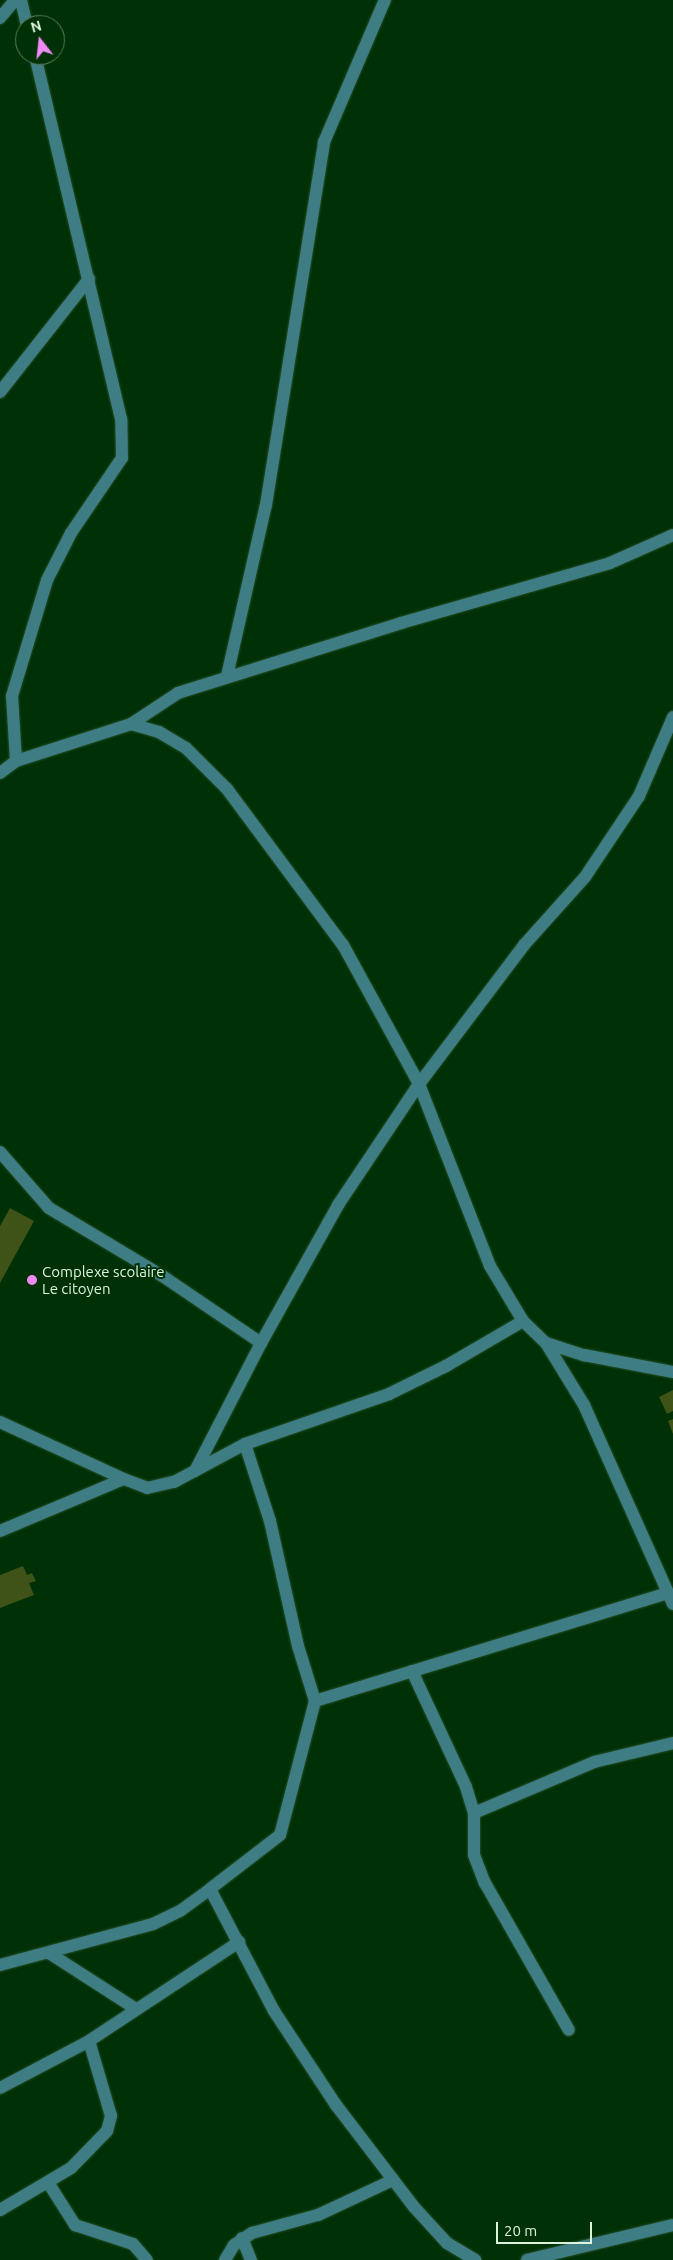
<!DOCTYPE html>
<html>
<head>
<meta charset="utf-8">
<style>
	body { margin:0 }
	#map { position:relative; width:673px; height:2260px; overflow:hidden; background:#003006; font-family:Ubuntu,sans-serif }
	div>[style] { position:absolute }
	.building>* { inset:0; background:#3f5217 }
	.roads { filter:drop-shadow(0 0 1px #234f28) drop-shadow(0 0 1px #234f28) }
	.minor>* { height:12px; margin:-6px; padding:0 6px; transform-origin:6px; border-radius:6px; background:#3f7d84 }
	.dots>* { width:14px; height:14px; translate:-50% -50%; box-sizing:border-box; border:2px solid #003006; border-radius:50% }
	span { translate:-50% -50%; white-space:nowrap; text-align:center; line-height:1.15; -webkit-text-stroke:4px #003006; paint-order:stroke }
	.poi-label { font-size:15px; color:#daf3da }
	.left { translate:0 -50%; text-align:left }
	.north { position:absolute; left:15px; top:15px; width:50px; height:50px; box-sizing:border-box; background:#003006; border:1px solid #577e5b; border-radius:50%; rotate:344deg; font-size:14px; font-weight:700; line-height:20px; text-align:center; color:#daf3da }
	.north::after { content:''; display:block; margin:auto; width:18px; height:22px; background:#f08bf6; clip-path:polygon(50% 0,100% 100%,50% 72%,0 100%) }
	.scale { position:absolute; left:496px; top:2222px; width:96px; height:22px; box-sizing:border-box; border:2px solid #daf3da; border-top:0; padding-left:6px; font-size:15px; line-height:18px; white-space:nowrap; color:#daf3da; -webkit-text-stroke:4px #003006; paint-order:stroke }
</style>
</head>
<body>
<div id="map">
	<div class="building">
		<div style="clip-path:polygon(10px 1208px,34px 1221px,0 1283px,0 1226px)"></div>
		<div style="clip-path:polygon(673px 1390px,673px 1411px,667px 1414px,659px 1397px)"></div>
		<div style="clip-path:polygon(673px 1419px,673px 1434px,668px 1421px)"></div>
		<div style="clip-path:polygon(23px 1566px,27px 1575px,32px 1573px,36px 1581px,29px 1583px,34px 1595px,0 1608px,0 1575px)"></div>
	</div>
	<div class="roads">
		<div class="minor">
			<div style="left:21px;top:0;width:26px;rotate:77deg"></div>
			<div style="left:0;top:18px;width:23px;rotate:-50deg"></div>
			<div style="left:0;top:392px;width:144px;rotate:-51.8deg"></div>
			<div style="left:227px;top:676px;width:175px;rotate:-77.2deg"></div>
			<div style="left:266px;top:505px;width:368px;rotate:-80.9deg"></div>
			<div style="left:324px;top:142px;width:155px;rotate:-66.8deg"></div>
			<div style="left:131px;top:724px;width:29px;rotate:16deg"></div>
			<div style="left:159px;top:732px;width:31px;rotate:31deg"></div>
			<div style="left:186px;top:748px;width:58px;rotate:45deg"></div>
			<div style="left:227px;top:789px;width:194px;rotate:53.4deg"></div>
			<div style="left:343px;top:945px;width:158px;rotate:61.3deg"></div>
			<div style="left:419px;top:1084px;width:195px;rotate:68.7deg"></div>
			<div style="left:490px;top:1266px;width:64px;rotate:59deg"></div>
			<div style="left:523px;top:1321px;width:32px;rotate:44deg"></div>
			<div style="left:546px;top:1343px;width:73px;rotate:58.5deg"></div>
			<div style="left:584px;top:1405px;width:218px;rotate:65.9deg"></div>
			<div style="left:16px;top:761px;width:65px;rotate:-93.5deg"></div>
			<div style="left:12px;top:696px;width:121px;rotate:-73.2deg"></div>
			<div style="left:47px;top:580px;width:53px;rotate:-62.9deg"></div>
			<div style="left:71px;top:533px;width:91px;rotate:-55.8deg"></div>
			<div style="left:122px;top:458px;width:39px;rotate:-91deg"></div>
			<div style="left:121px;top:419px;width:374px;rotate:-103.3deg"></div>
			<div style="left:0;top:773px;width:20px;rotate:-37deg"></div>
			<div style="left:16px;top:761px;width:121px;rotate:-17.8deg"></div>
			<div style="left:131px;top:724px;width:56px;rotate:-33.4deg"></div>
			<div style="left:178px;top:693px;width:234px;rotate:-17.4deg"></div>
			<div style="left:401px;top:623px;width:217px;rotate:-16deg"></div>
			<div style="left:610px;top:563px;width:69px;rotate:-24deg"></div>
			<div style="left:0;top:1152px;width:74px;rotate:48.8deg"></div>
			<div style="left:49px;top:1208px;width:131px;rotate:30.9deg"></div>
			<div style="left:161px;top:1275px;width:121px;rotate:34.2deg"></div>
			<div style="left:546px;top:1343px;width:40px;rotate:18deg"></div>
			<div style="left:584px;top:1355px;width:91px;rotate:10.8deg"></div>
			<div style="left:0;top:1422px;width:136px;rotate:24.7deg"></div>
			<div style="left:245px;top:1444px;width:81px;rotate:72deg"></div>
			<div style="left:270px;top:1521px;width:128px;rotate:77.4deg"></div>
			<div style="left:298px;top:1646px;width:58px;rotate:72.8deg"></div>
			<div style="left:315px;top:1701px;width:138px;rotate:104.6deg"></div>
			<div style="left:280px;top:1835px;width:88px;rotate:142.4deg"></div>
			<div style="left:210px;top:1889px;width:138px;rotate:62.3deg"></div>
			<div style="left:274px;top:2011px;width:113px;rotate:56.6deg"></div>
			<div style="left:336px;top:2105px;width:128px;rotate:52.6deg"></div>
			<div style="left:414px;top:2207px;width:49px;rotate:47.5deg"></div>
			<div style="left:447px;top:2243px;width:33px;rotate:31deg"></div>
			<div style="left:195px;top:1471px;width:144px;rotate:-62.7deg"></div>
			<div style="left:261px;top:1343px;width:158px;rotate:-60.8deg"></div>
			<div style="left:338px;top:1205px;width:146px;rotate:-56.2deg"></div>
			<div style="left:419px;top:1084px;width:174px;rotate:-52.9deg"></div>
			<div style="left:524px;top:945px;width:91px;rotate:-48.1deg"></div>
			<div style="left:585px;top:877px;width:97px;rotate:-56.3deg"></div>
			<div style="left:639px;top:796px;width:86px;rotate:-66.7deg"></div>
			<div style="left:0;top:1531px;width:134px;rotate:-22.8deg"></div>
			<div style="left:124px;top:1479px;width:25px;rotate:21deg"></div>
			<div style="left:147px;top:1488px;width:28px;rotate:-13deg"></div>
			<div style="left:174px;top:1482px;width:81px;rotate:-28.2deg"></div>
			<div style="left:245px;top:1444px;width:152px;rotate:-19.1deg"></div>
			<div style="left:389px;top:1394px;width:64px;rotate:-26.2deg"></div>
			<div style="left:446px;top:1366px;width:89px;rotate:-30.3deg"></div>
			<div style="left:412px;top:1671px;width:128px;rotate:65deg"></div>
			<div style="left:466px;top:1787px;width:27px;rotate:73deg"></div>
			<div style="left:474px;top:1813px;width:42px;rotate:90deg"></div>
			<div style="left:474px;top:1855px;width:30px;rotate:69deg"></div>
			<div style="left:485px;top:1883px;width:169px;rotate:60.3deg"></div>
			<div style="left:315px;top:1701px;width:369px;rotate:-17deg"></div>
			<div style="left:474px;top:1813px;width:130px;rotate:-23deg"></div>
			<div style="left:594px;top:1762px;width:81px;rotate:-13.5deg"></div>
			<div style="left:49px;top:1953px;width:103px;rotate:32.8deg"></div>
			<div style="left:0;top:1965px;width:158px;rotate:-15deg"></div>
			<div style="left:153px;top:1924px;width:30px;rotate:-26deg"></div>
			<div style="left:180px;top:1911px;width:37px;rotate:-36deg"></div>
			<div style="left:0;top:2088px;width:101px;rotate:-27.8deg"></div>
			<div style="left:89px;top:2041px;width:180px;rotate:-33.4deg"></div>
			<div style="left:49px;top:2184px;width:49px;rotate:57.6deg"></div>
			<div style="left:75px;top:2225px;width:61px;rotate:18.1deg"></div>
			<div style="left:133px;top:2244px;width:21px;rotate:49deg"></div>
			<div style="left:0;top:2210px;width:82px;rotate:-30.6deg"></div>
			<div style="left:71px;top:2168px;width:52px;rotate:-45.8deg"></div>
			<div style="left:107px;top:2131px;width:16px;rotate:-75deg"></div>
			<div style="left:111px;top:2116px;width:78px;rotate:-106.3deg"></div>
			<div style="left:242px;top:2238px;width:24px;rotate:68deg"></div>
			<div style="left:225px;top:2260px;width:17px;rotate:-59deg"></div>
			<div style="left:234px;top:2245px;width:22px;rotate:-34deg"></div>
			<div style="left:252px;top:2233px;width:68px;rotate:-15.3deg"></div>
			<div style="left:318px;top:2215px;width:83px;rotate:-25deg"></div>
			<div style="left:527px;top:2260px;width:150px;rotate:-13.5deg"></div>
		</div>
	</div>
	<div class="dots">
		<div style="left:32px;top:1280px;background:#f08bf6"></div>
	</div>
	<div class="poi-label">
		<span class="left" style="left:42px;top:1280px">Complexe scolaire<br>Le citoyen</span>
	</div>
	<div class="north">N</div>
	<div class="scale">20 m</div>
</div>
</body>
</html>
